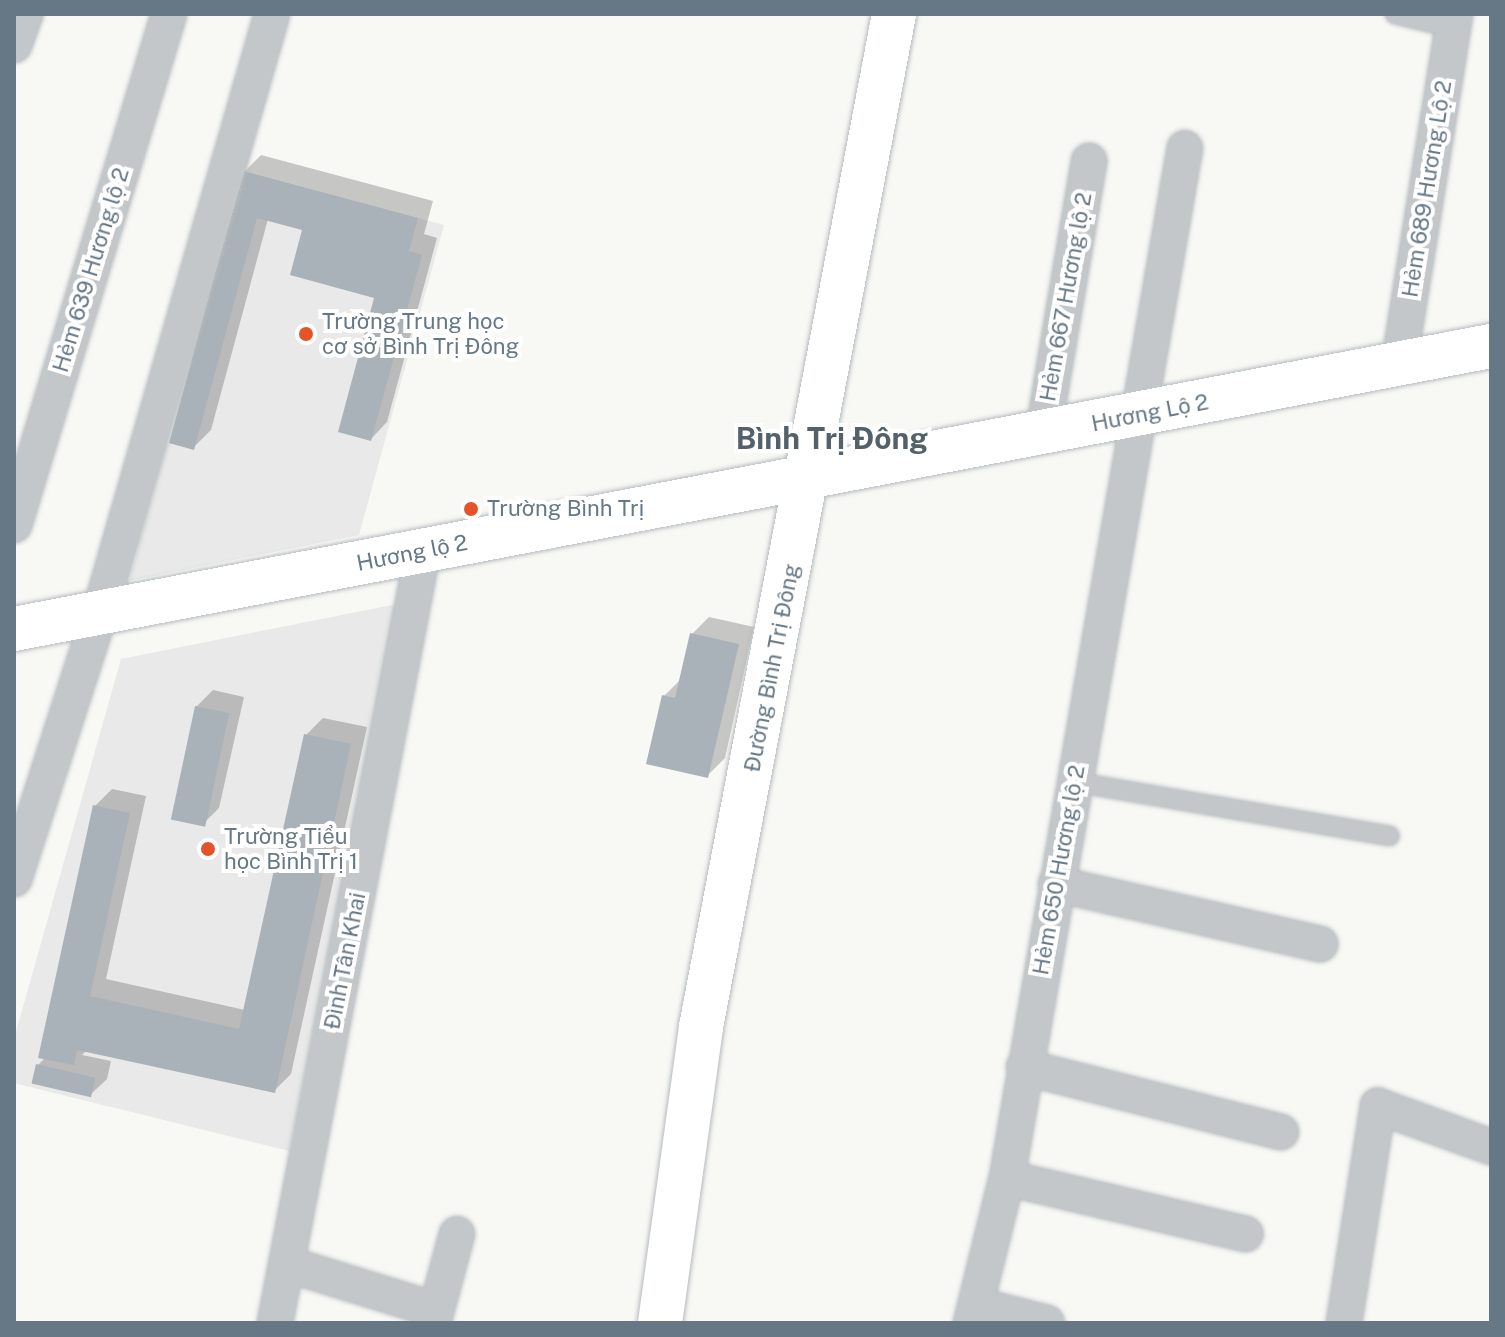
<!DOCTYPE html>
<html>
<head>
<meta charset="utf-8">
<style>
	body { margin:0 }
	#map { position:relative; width:1505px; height:1337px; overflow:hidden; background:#f8f8f5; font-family:"Public Sans",sans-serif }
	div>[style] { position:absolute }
	.built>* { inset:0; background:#e8e9e8 }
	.shadow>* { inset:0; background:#0003 }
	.building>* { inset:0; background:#a9b2b8; transform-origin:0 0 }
	.roads { filter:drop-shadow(0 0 2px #b5bbbf) drop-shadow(0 0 2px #b5bbbf) }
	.lane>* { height:18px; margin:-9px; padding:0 9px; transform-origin:9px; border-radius:9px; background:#c3c7ca }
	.street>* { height:34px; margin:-17px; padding:0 17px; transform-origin:17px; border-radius:17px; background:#c3c7ca }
	.secondary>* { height:44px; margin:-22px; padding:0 22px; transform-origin:22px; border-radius:22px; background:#fff }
	.dots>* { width:22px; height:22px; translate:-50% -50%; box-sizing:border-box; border:4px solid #fff; border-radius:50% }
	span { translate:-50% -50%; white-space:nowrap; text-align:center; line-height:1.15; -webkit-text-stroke:8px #fff; paint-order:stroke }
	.street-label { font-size:22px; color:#667886 }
	.poi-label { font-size:22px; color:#667886 }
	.left { translate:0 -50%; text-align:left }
	.district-label { font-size:30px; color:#54616b; font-weight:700 }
	.frame { position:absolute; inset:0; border:16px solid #667886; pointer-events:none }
</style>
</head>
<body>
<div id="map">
	<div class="built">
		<div style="clip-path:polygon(243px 171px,444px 225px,359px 535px,129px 581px)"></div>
		<div style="clip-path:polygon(397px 604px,289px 1151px,14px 1083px,14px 1039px,121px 659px)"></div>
	</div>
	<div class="shadow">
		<div style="clip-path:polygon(261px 155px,433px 201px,424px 234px,437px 238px,387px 422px,371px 439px,377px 297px,304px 229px,268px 219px,211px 430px,194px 447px,244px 172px)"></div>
		<div style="clip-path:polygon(709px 617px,754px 627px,725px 758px,708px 775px,664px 696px,681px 679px,692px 634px)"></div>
		<div style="clip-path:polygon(213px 690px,244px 697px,219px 808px,202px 825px,196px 707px)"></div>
		<div style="clip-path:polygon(323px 718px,367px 727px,291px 1074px,274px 1091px,87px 1050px,82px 1055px,111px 1061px,107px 1079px,90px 1095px,38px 1065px,46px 1057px,95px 806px,112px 789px,146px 796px,106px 979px,245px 1010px,306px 735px)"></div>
	</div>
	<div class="building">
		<div style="clip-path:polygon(243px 171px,418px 218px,409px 251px,422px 255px,371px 441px,338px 432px,374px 298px,290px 275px,302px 230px,257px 218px,194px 450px,169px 443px)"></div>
		<div style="clip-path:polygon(690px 633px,739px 644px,708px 778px,646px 764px,662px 695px,675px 698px)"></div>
		<div style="left:195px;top:706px;width:35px;height:116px;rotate:12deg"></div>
		<div style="clip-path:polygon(304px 734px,351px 744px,275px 1093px,77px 1050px,74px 1065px,38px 1058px,93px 805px,130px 813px,90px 996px,239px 1029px)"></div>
		<div style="left:36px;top:1064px;width:61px;height:20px;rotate:13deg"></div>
	</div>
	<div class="roads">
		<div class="lane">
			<div style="left:1395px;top:14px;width:60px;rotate:13.6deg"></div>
			<div style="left:1074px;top:782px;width:320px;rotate:9.7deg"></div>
		</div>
		<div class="street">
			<div style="left:14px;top:45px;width:33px;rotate:-70deg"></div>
			<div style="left:1399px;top:364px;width:354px;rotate:-80.9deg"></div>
			<div style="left:1043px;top:434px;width:277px;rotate:-80.4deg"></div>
			<div style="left:14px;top:525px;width:534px;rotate:-73.13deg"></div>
			<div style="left:14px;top:879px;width:281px;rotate:-72.1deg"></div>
			<div style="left:100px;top:612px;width:622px;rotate:-73.95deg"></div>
			<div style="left:1056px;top:884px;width:271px;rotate:12.8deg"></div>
			<div style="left:1024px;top:1067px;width:265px;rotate:14.2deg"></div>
			<div style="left:1007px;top:1178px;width:245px;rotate:13.2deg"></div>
			<div style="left:287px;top:1264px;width:156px;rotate:17.2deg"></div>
			<div style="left:976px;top:1305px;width:73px;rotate:14.2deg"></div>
			<div style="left:275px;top:1323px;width:786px;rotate:-79.15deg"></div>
			<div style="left:433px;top:1323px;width:92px;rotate:-74.9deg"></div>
			<div style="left:971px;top:1323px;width:149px;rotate:-76.1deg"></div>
			<div style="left:1007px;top:1178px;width:1045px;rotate:-80.2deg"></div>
			<div style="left:1344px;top:1323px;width:220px;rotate:-81.1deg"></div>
			<div style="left:1378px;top:1106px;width:120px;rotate:19.9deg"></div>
		</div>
		<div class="secondary">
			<div style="left:14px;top:629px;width:1504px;rotate:-10.85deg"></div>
			<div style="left:660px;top:1323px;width:299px;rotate:-82.1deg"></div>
			<div style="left:701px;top:1027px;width:1031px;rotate:-79.21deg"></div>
		</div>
	</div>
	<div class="dots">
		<div style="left:306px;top:334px;background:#e55328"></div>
		<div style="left:471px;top:509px;background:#e55328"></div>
		<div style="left:208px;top:849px;background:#e55328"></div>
	</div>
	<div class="street-label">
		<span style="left:1427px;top:189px;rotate:-81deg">Hẻm 689 Hương Lộ 2</span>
		<span style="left:91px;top:270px;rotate:-73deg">Hẻm 639 Hương lộ 2</span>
		<span style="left:1066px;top:297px;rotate:-80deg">Hẻm 667 Hương lộ 2</span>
		<span style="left:1150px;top:413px;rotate:-11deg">Hương Lộ 2</span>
		<span style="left:412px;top:553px;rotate:-11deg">Hương lộ 2</span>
		<span style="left:772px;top:668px;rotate:-79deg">Đường Bình Trị Đông</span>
		<span style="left:1059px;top:870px;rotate:-80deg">Hẻm 650 Hương lộ 2</span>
		<span style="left:345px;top:961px;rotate:-79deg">Đình Tân Khai</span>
	</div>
	<div class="poi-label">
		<span class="left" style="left:322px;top:334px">Trường Trung học<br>cơ sở Bình Trị Đông</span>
		<span class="left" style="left:487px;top:509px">Trường Bình Trị</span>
		<span class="left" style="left:224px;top:849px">Trường Tiểu<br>học Bình Trị 1</span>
	</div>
	<div class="district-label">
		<span style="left:832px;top:438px">Bình Trị Đông</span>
	</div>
	<div class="frame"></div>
</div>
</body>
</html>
